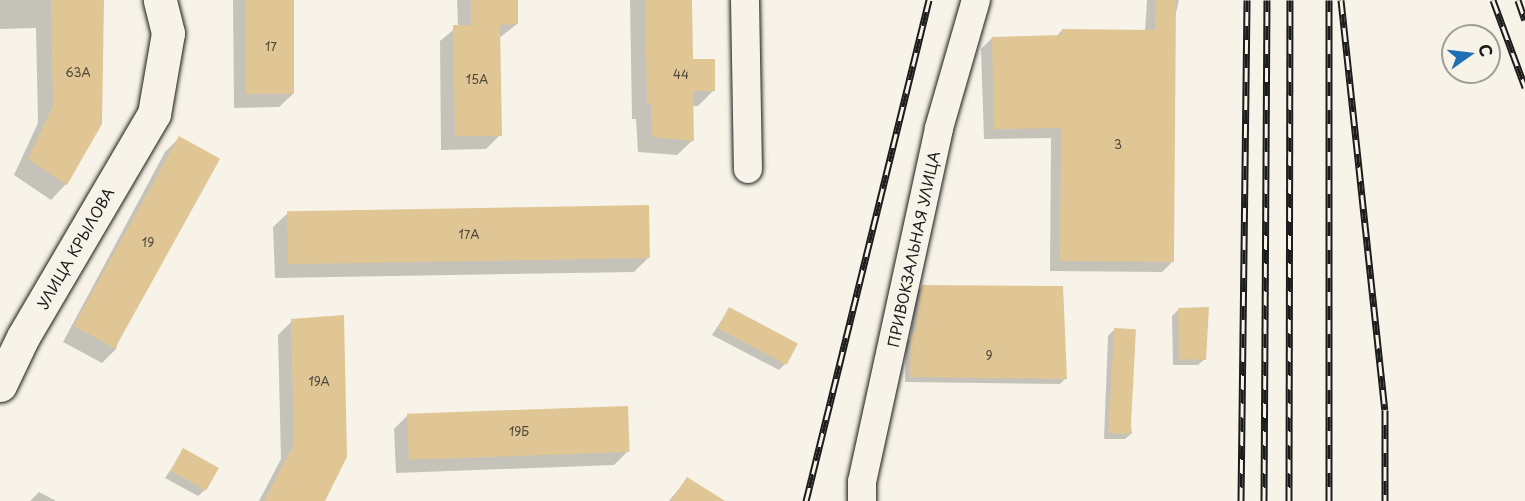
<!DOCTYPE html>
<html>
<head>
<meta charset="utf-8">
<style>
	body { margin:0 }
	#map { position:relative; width:1525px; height:501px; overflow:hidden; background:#f7f3e8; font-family:"Playpen Sans",sans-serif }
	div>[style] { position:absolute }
	.shadow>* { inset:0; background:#0003 }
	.building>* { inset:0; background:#e0c695; transform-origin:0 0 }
	.roads { filter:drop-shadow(0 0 2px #1c1c1c) drop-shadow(0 0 2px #1c1c1c) }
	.street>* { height:28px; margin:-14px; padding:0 14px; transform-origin:14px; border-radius:14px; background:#f7f3e8 }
	.secondary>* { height:33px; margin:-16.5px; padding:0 16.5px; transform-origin:16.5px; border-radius:16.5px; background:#f7f3e8 }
	.rail>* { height:7px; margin-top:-3.5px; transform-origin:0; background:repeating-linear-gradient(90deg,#f7f3e8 0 14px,#1c1c1c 0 28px); box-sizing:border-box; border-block:2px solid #1c1c1c }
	span { translate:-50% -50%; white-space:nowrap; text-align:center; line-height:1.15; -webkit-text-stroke:4.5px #f7f3e8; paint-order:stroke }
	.number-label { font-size:12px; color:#4d463a }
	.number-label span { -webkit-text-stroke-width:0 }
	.street-label { font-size:15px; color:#1c1c1c }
	.north { position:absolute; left:1441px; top:24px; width:60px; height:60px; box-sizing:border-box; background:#f7f3e8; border:2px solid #9f9d96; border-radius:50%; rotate:76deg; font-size:16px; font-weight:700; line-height:24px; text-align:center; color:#1c1c1c }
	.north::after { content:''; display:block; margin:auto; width:21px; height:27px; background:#1f6fb2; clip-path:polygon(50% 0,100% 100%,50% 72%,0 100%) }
</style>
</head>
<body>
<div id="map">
	<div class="shadow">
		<div style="clip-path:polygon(0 0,102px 0,100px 124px,66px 184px,51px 200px,14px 175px,38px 123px,36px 28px,0 29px)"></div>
		<div style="clip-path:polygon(233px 0,293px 0,294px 93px,279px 107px,234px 108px)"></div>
		<div style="clip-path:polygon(457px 0,516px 0,517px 24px,499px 38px,500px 135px,486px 149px,441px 150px,440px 41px,458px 26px)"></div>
		<div style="clip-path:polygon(630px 0,691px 0,692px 60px,714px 90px,698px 106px,692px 106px,693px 140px,677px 155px,638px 152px,636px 119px,632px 119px)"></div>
		<div style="clip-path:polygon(1147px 0,1179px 0,1175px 17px,1173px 261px,1162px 272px,1050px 271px,1051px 138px,984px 139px,981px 49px,992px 38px,1056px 37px,1062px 30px,1145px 31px)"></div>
		<div style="clip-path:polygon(179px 138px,116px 349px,102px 363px,63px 342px,165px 152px)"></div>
		<div style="clip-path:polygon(288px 213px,649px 257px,634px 272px,275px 278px,273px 227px)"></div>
		<div style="clip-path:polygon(922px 287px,1066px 378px,1060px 384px,905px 382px,906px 343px,910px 339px,917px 292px)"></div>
		<div style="clip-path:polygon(729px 309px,785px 364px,779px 370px,712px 335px)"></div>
		<div style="clip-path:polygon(1179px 309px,1205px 359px,1198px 365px,1173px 365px,1172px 316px)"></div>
		<div style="clip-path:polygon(292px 321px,323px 501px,259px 501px,281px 459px,278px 335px)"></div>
		<div style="clip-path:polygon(1114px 330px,1132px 433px,1125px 439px,1104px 439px,1108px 336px)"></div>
		<div style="clip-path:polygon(408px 415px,628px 451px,614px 465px,396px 473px,394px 429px)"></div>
		<div style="clip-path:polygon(184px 450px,205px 490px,198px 496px,165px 478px)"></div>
		<div style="clip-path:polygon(687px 479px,722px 501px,669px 501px)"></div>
		<div style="clip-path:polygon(39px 492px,56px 501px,30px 501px)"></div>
	</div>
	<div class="building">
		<div style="clip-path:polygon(51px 0,104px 0,102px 124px,67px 185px,28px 159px,53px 106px)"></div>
		<div style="left:246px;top:0;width:48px;height:94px"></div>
		<div style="clip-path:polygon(471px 0,518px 0,518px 24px,500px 25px,502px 136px,455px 136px,453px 25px,471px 25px)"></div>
		<div style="clip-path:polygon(645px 0,692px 0,693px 59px,715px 59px,715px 91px,693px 91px,694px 141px,652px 137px,651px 104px,647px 104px)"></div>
		<div style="clip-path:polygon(1156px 0,1176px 0,1174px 262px,1060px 261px,1061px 128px,994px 129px,992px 37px,1062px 35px,1062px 29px,1155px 30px)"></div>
		<div style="left:179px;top:136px;width:47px;height:217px;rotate:29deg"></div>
		<div style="left:649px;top:205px;width:53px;height:362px;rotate:89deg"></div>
		<div style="clip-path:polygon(922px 285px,1063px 286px,1067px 379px,910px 377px,911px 336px,915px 332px)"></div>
		<div style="left:729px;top:307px;width:78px;height:24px;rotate:28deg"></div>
		<div style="clip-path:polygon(1209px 307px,1206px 360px,1179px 359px,1178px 308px)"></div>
		<div style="clip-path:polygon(344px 315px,347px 457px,325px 501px,264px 501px,294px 444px,291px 319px)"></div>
		<div style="left:1114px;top:328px;width:22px;height:105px;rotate:3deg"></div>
		<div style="left:628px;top:406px;width:46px;height:221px;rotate:88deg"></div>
		<div style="left:183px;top:448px;width:41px;height:26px;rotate:29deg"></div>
		<div style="clip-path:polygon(687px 477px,725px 501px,671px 501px)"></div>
	</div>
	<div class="roads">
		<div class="street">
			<div style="left:745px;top:0;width:169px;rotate:89deg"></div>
			<div style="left:862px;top:501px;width:19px;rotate:-90deg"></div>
			<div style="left:862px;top:482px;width:362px;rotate:-77.7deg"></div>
			<div style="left:939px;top:128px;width:133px;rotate:-73.9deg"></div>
		</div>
		<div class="secondary">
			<div style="left:0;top:385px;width:53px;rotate:-64.4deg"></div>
			<div style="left:23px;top:337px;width:259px;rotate:-59.6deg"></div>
			<div style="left:154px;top:114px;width:82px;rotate:-80.2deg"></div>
			<div style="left:168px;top:33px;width:34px;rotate:-104deg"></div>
		</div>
	</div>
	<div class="rail">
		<div style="left:1341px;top:0;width:412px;rotate:83.9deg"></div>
		<div style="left:1385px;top:410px;width:91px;rotate:90deg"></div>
		<div style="left:1493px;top:0;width:93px;rotate:69.8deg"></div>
		<div style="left:1518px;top:0;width:21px;rotate:71deg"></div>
		<div style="left:806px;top:501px;width:516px;rotate:-76.21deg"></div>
		<div style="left:1241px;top:501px;width:501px;rotate:-89.31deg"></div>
		<div style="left:1264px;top:501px;width:501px;rotate:-89.66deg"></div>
		<div style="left:1289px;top:501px;width:501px;rotate:-89.89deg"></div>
		<div style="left:1329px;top:501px;width:501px;rotate:-90deg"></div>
	</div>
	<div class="number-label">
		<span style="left:271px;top:47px">17</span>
		<span style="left:78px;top:73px">63А</span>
		<span style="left:681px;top:75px">44</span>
		<span style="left:477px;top:80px">15А</span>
		<span style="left:1118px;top:145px">3</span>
		<span style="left:469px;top:235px">17А</span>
		<span style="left:148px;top:243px">19</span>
		<span style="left:989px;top:356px">9</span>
		<span style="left:319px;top:382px">19А</span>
		<span style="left:519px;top:432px">19Б</span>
	</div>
	<div class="street-label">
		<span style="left:75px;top:248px;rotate:-60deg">УЛИЦА КРЫЛОВА</span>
		<span style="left:913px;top:249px;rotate:-78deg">ПРИВОКЗАЛЬНАЯ УЛИЦА</span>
	</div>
	<div class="north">С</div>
</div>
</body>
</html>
